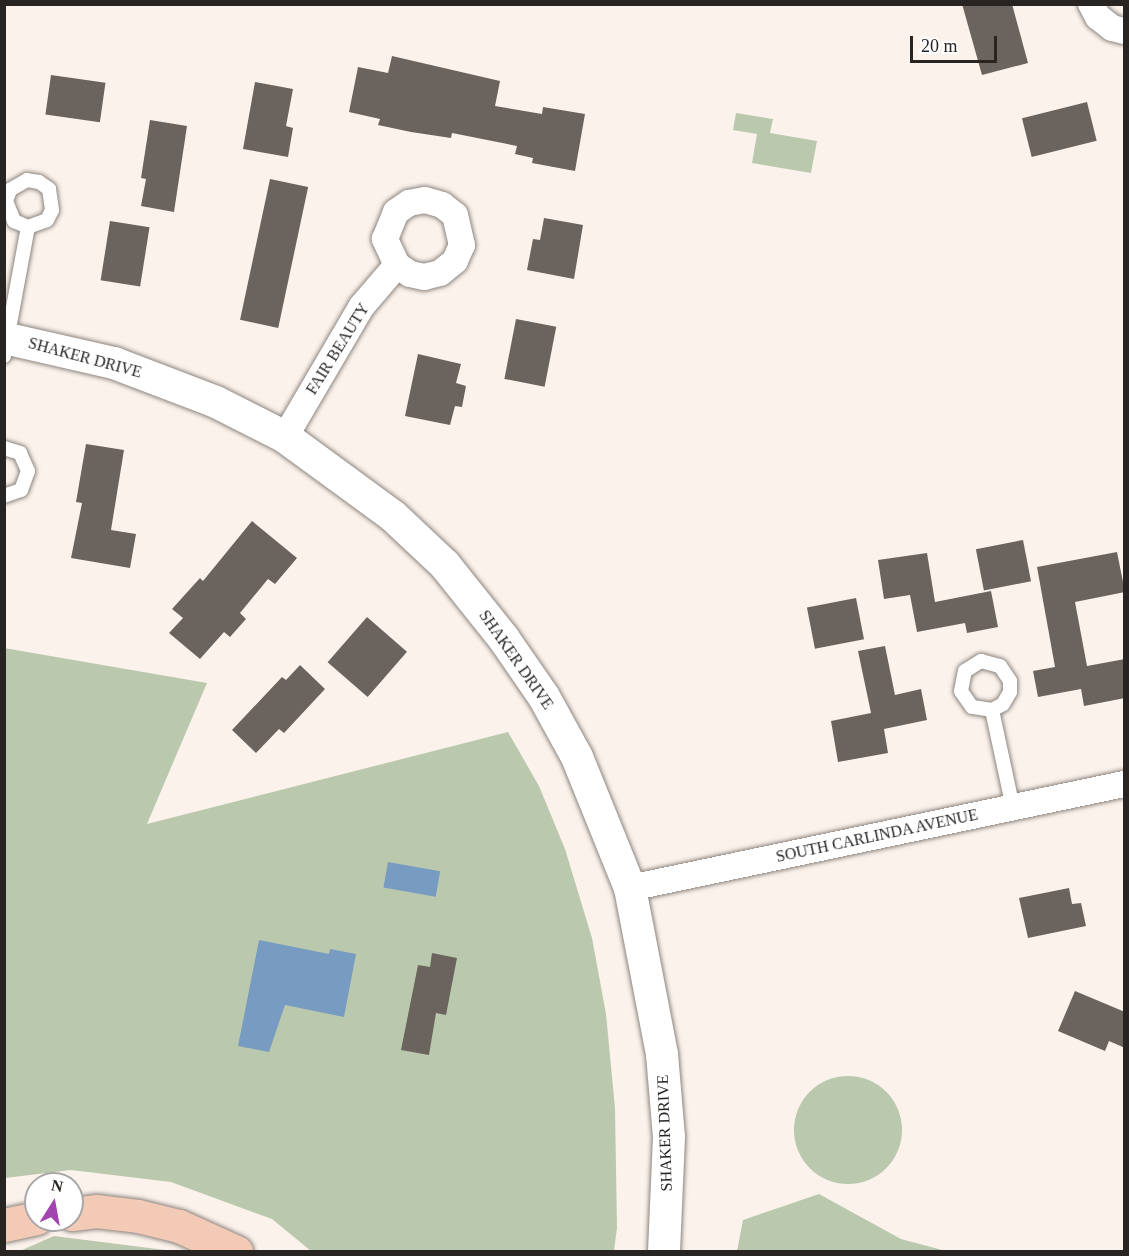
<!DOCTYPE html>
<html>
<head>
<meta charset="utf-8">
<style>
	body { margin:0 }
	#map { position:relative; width:1129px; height:1256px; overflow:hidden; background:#fbf2ec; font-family:Georgia,serif }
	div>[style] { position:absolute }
	.green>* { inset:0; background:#bac9ad }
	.round { border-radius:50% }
	.water>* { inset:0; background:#779bc1; transform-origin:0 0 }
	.building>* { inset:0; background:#6b645e; transform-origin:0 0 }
	.roads { filter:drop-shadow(0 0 2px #8d857f) drop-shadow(0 0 2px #8d857f) }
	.service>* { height:14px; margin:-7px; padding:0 7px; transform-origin:7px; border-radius:7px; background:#fff }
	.minor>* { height:26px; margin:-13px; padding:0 13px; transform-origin:13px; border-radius:13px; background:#fff }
	.tertiary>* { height:32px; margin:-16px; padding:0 16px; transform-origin:16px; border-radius:16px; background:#fff }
	.motorway>* { height:33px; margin:-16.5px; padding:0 16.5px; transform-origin:16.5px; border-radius:16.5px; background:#f3cab6 }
	span { translate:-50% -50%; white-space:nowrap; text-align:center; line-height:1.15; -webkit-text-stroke:6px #fff; paint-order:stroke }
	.street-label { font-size:16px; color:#272422 }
	.frame { position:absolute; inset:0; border:6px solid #272422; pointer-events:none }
	.north { position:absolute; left:24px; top:1172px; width:60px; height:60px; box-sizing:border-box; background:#fff; border:2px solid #a9a7a7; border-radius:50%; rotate:11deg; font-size:16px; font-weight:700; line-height:24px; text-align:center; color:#272422 }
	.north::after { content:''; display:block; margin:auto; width:21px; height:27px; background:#a245af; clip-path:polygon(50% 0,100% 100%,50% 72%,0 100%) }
	.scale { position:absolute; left:910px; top:36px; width:87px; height:27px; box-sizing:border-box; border:3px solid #272422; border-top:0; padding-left:8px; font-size:18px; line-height:21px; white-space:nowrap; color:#272422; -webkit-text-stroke:4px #fff; paint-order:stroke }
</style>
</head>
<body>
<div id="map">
	<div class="green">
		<div style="clip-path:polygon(736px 113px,773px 119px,770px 133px,817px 141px,811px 173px,752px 163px,757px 134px,733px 130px)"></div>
		<div style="clip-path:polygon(4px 648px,207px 683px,147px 824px,508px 732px,539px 786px,565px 849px,592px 938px,606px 1014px,615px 1108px,617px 1228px,614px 1251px,311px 1251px,272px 1219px,171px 1182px,71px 1170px,5px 1178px)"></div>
		<div class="round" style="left:794px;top:1076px;width:108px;height:108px"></div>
		<div style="clip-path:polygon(819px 1194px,901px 1239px,946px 1251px,737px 1251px,743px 1220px)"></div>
		<div style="clip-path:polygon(54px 1236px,173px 1251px,20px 1251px)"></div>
	</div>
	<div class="water">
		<div style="left:388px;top:862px;width:53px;height:26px;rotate:10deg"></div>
		<div style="clip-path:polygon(259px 940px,329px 954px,330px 949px,356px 954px,344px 1017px,285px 1005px,269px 1052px,238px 1046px)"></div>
	</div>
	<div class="building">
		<div style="clip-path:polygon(962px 4px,1012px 4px,1028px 63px,982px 75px)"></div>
		<div style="clip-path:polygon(392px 56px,500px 81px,495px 106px,542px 114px,543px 107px,585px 114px,575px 171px,532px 163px,533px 158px,515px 154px,517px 146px,452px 133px,451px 138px,411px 132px,378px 125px,380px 119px,349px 112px,358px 67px,388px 73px)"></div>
		<div style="left:51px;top:75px;width:55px;height:40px;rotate:8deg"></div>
		<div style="clip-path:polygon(255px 82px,293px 89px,286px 126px,293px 128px,288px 157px,243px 149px)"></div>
		<div style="left:1087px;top:102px;width:40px;height:67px;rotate:76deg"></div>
		<div style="clip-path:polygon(150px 120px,187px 126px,174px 212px,141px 206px,146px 179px,141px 178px)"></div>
		<div style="left:270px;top:179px;width:39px;height:144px;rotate:12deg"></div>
		<div style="clip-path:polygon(544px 218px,583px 225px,574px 279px,527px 270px,533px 239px,540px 240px)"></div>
		<div style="left:110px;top:221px;width:40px;height:60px;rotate:9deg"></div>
		<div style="left:516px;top:319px;width:41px;height:61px;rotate:11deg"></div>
		<div style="clip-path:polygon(418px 354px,461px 364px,456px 383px,466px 386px,462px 407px,455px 406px,450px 425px,405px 416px)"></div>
		<div style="clip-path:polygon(86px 444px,124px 450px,111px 530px,136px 534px,130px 568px,71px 558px,82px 503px,76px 502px)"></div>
		<div style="clip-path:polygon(252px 521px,297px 558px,275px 584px,268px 579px,240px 613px,246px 619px,230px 637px,224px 632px,200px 659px,169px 633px,183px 618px,172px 609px,200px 578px,203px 581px)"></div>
		<div style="left:1023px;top:540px;width:42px;height:48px;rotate:79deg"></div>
		<div style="clip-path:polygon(1117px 552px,1125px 592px,1075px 602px,1087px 666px,1125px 659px,1125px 698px,1084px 706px,1081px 689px,1038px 697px,1033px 671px,1055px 667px,1037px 567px)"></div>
		<div style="clip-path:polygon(927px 553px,935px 602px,991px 591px,998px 627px,967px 633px,965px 623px,917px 632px,910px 595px,884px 599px,878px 560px)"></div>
		<div style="left:856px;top:598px;width:42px;height:50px;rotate:79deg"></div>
		<div style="left:367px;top:617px;width:53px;height:60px;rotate:41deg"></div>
		<div style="clip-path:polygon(885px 646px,895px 695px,921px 689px,927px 720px,884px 729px,888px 753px,838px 762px,831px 721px,871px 713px,858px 651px)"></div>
		<div style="clip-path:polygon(300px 665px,325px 689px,284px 733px,279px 729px,256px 753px,232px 730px,282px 677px,286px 680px)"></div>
		<div style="clip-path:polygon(1069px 888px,1072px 904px,1081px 903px,1086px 926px,1028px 938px,1019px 898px)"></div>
		<div style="clip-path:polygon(432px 953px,457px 958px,446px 1015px,436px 1013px,429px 1055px,401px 1050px,418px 965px,430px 967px)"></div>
		<div style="clip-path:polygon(1075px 991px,1125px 1012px,1125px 1048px,1109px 1041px,1105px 1051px,1058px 1031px)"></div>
	</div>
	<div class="roads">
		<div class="service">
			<div style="left:4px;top:356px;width:131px;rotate:-79.5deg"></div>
			<div style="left:28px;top:227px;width:20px;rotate:-20deg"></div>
			<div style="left:47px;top:220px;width:11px;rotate:-63deg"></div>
			<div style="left:52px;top:210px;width:21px;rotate:-98deg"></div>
			<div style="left:49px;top:189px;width:12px;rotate:-145deg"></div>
			<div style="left:39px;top:182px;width:12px;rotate:-171deg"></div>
			<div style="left:27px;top:180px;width:20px;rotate:150deg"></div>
			<div style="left:10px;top:190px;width:12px;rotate:110deg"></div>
			<div style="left:6px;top:201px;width:22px;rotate:68deg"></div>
			<div style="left:14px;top:221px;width:15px;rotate:23deg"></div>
			<div style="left:4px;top:448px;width:17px;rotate:17deg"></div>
			<div style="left:20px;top:453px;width:20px;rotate:66deg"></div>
			<div style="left:28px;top:471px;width:20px;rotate:110deg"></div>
			<div style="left:21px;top:490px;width:18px;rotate:161deg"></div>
			<div style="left:992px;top:710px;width:20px;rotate:-171deg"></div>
			<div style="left:972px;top:707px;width:19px;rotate:-125deg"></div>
			<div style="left:961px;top:691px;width:20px;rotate:-79deg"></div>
			<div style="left:965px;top:671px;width:19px;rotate:-32deg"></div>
			<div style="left:981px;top:661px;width:20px;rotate:15deg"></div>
			<div style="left:1000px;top:666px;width:18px;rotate:56deg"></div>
			<div style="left:1010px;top:681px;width:11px;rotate:90deg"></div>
			<div style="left:1010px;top:692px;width:14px;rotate:120deg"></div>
			<div style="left:1003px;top:704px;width:13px;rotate:151deg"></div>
			<div style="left:992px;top:710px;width:100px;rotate:77.9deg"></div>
		</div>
		<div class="minor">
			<div style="left:1091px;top:4px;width:15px;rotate:62deg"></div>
			<div style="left:1098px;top:17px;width:18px;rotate:38deg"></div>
			<div style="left:1112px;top:28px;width:12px;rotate:14deg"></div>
			<div style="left:285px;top:437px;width:152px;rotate:-59.6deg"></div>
			<div style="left:362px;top:306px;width:54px;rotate:-49.5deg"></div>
			<div style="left:397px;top:265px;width:29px;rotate:-115deg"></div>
			<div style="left:385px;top:239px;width:29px;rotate:-68deg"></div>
			<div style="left:396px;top:212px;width:16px;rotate:-35deg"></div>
			<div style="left:409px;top:203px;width:16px;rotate:-11deg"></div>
			<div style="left:425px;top:200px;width:18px;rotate:16deg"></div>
			<div style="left:442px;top:205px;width:16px;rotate:38deg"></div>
			<div style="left:455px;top:215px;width:31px;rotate:77deg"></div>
			<div style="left:462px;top:245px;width:17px;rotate:114deg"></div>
			<div style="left:455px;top:261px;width:19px;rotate:141deg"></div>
			<div style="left:440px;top:273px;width:16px;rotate:166deg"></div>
			<div style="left:424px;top:277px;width:14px;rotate:-168deg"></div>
			<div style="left:410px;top:274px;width:16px;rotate:-145deg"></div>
			<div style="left:630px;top:888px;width:505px;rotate:-11.89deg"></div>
		</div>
		<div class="tertiary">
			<div style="left:4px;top:338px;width:113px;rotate:12.8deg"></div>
			<div style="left:114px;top:363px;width:109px;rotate:20.9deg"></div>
			<div style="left:216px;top:402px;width:77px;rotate:26.9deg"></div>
			<div style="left:285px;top:437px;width:134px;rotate:36.2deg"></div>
			<div style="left:393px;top:516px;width:71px;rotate:43.3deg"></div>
			<div style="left:445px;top:565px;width:95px;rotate:51.4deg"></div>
			<div style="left:504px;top:639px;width:70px;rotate:55.4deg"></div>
			<div style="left:544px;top:697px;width:68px;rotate:61.2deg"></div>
			<div style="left:577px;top:757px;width:141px;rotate:68deg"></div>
			<div style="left:630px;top:888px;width:169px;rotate:79.1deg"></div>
			<div style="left:662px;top:1054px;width:83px;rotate:85.2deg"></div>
			<div style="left:669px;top:1137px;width:115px;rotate:92.5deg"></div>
		</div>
		<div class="motorway">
			<div style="left:72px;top:1214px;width:24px;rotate:-7deg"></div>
			<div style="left:96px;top:1211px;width:42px;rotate:6.8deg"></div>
			<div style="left:138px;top:1216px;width:42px;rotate:13.7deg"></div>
			<div style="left:179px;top:1226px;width:63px;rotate:24.5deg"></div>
			<div style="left:4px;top:1225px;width:33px;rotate:-12deg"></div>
		</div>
	</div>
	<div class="street-label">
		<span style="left:338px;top:349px;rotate:-58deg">FAIR BEAUTY</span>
		<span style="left:85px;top:358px;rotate:15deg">SHAKER DRIVE</span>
		<span style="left:516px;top:660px;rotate:55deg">SHAKER DRIVE</span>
		<span style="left:877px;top:836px;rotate:-12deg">SOUTH CARLINDA AVENUE</span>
		<span style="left:665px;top:1133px;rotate:-92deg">SHAKER DRIVE</span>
	</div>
	<div class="frame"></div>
	<div class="north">N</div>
	<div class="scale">20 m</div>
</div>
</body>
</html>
